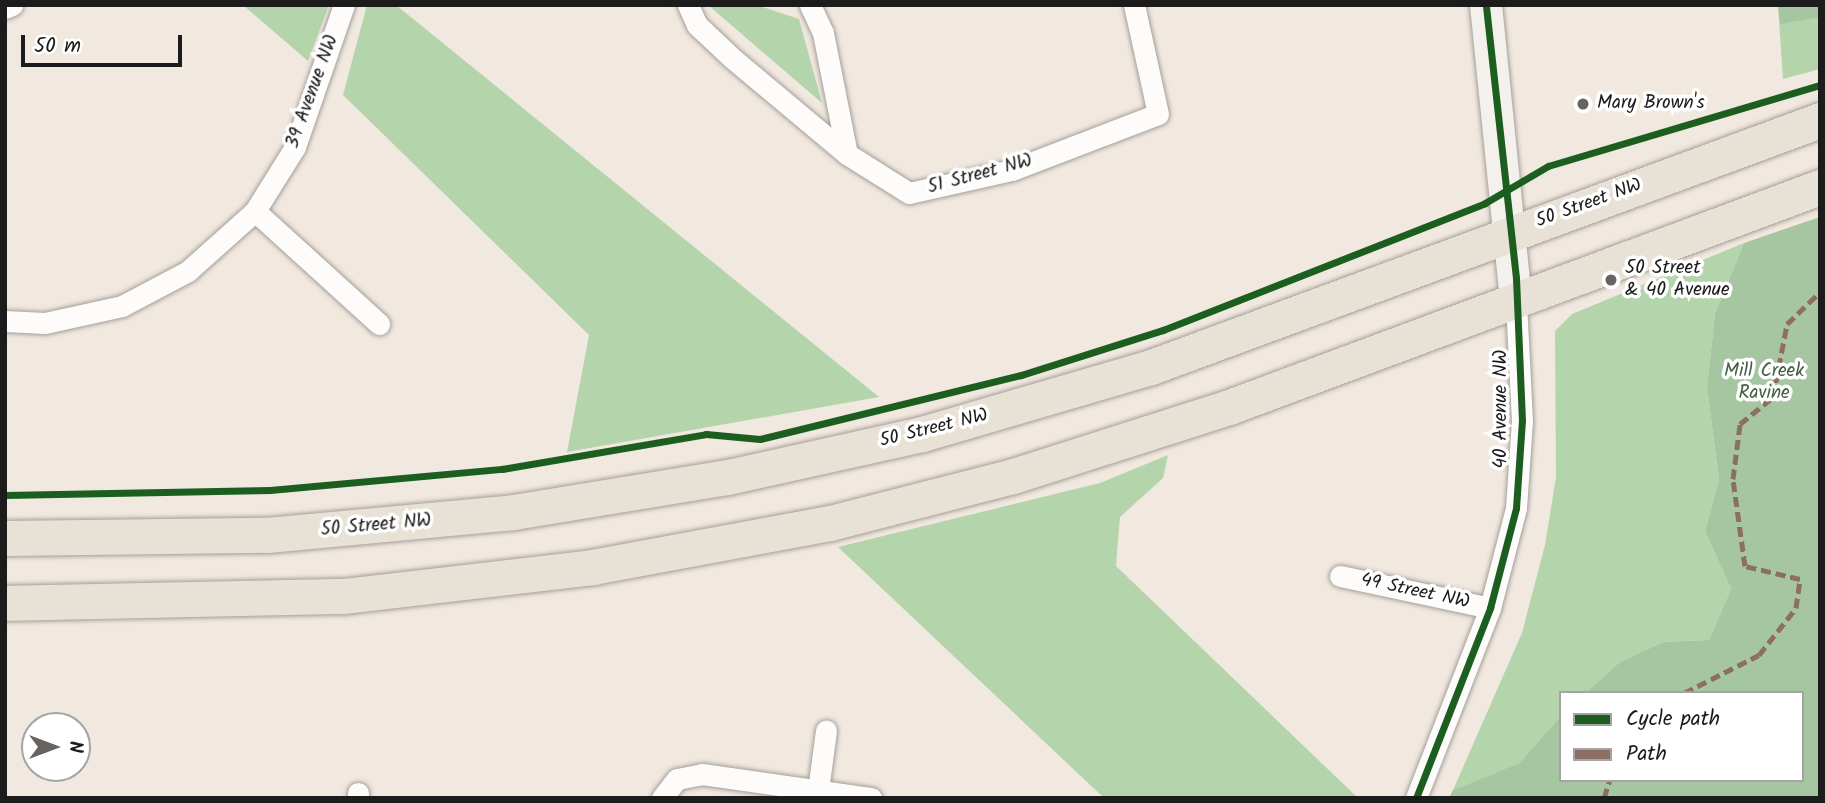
<!DOCTYPE html>
<html>
<head>
<meta charset="utf-8">
<style>
	body { margin:0 }
	#map { position:relative; width:1825px; height:803px; overflow:hidden; background:#f1e8df; font-family:Kalam,sans-serif }
	div>[style] { position:absolute }
	.green>* { inset:0; background:#b4d5ab }
	.forest>* { inset:0; background:#a6c6a1 }
	.roads { filter:drop-shadow(0 0 2px #a49f9a) drop-shadow(0 0 2px #a49f9a) }
	.street>* { height:21px; margin:-10.5px; padding:0 10.5px; transform-origin:10.5px; border-radius:10.5px; background:#fdfcfa }
	.secondary>* { height:32px; margin:-16px; padding:0 16px; transform-origin:16px; border-radius:16px; background:#f4f1ec }
	.primary>* { height:35px; margin:-17.5px; padding:0 17.5px; transform-origin:17.5px; border-radius:17.5px; background:#e8e2d6 }
	.quiet>* { height:5px; margin-top:-2.5px; transform-origin:0; background:repeating-linear-gradient(90deg,#8d6e63 0 10px,transparent 0 15px) }
	.cycleway>* { height:7px; margin:-3.5px; padding:0 3.5px; transform-origin:3.5px; border-radius:3.5px; background:#1b5e20 }
	.dots>* { width:19px; height:19px; translate:-50% -50%; box-sizing:border-box; border:4px solid #fff; border-radius:50% }
	span { translate:-50% -50%; white-space:nowrap; text-align:center; line-height:1.15; -webkit-text-stroke:7px #fff; paint-order:stroke }
	.street-label { font-size:19px; color:#1c1c1c }
	.poi-label { font-size:19px; color:#1c1c1c }
	.left { translate:0 -50%; text-align:left }
	.park-label { font-size:19px; color:#456044 }
	.frame { position:absolute; inset:0; border:7px solid #1c1c1c; pointer-events:none }
	.legend { position:absolute; left:1559px; top:691px; width:245px; height:91px; box-sizing:border-box; background:#fff; border:2px solid #a4a4a4; margin:0; padding:9px 12px; list-style:none; font-size:21px; color:#1c1c1c }
	.legend li { display:flex; align-items:center; gap:14px; height:35px }
	.legend b { width:35px; border:2px solid #a4a4a4 }
	.north { position:absolute; left:21px; top:712px; width:70px; height:70px; box-sizing:border-box; background:#fff; border:2px solid #a4a4a4; border-radius:50%; rotate:90deg; font-size:19px; font-weight:700; line-height:28px; text-align:center; color:#1c1c1c }
	.north::after { content:''; display:block; margin:auto; width:24px; height:32px; background:#676360; clip-path:polygon(50% 0,100% 100%,50% 72%,0 100%) }
	.scale { position:absolute; left:21px; top:35px; width:161px; height:32px; box-sizing:border-box; border:4px solid #1c1c1c; border-top:0; padding-left:9px; font-size:21px; line-height:24px; white-space:nowrap; color:#1c1c1c; -webkit-text-stroke:5px #fff; paint-order:stroke }
</style>
</head>
<body>
<div id="map">
	<div class="green">
		<div style="clip-path:polygon(243px 5px,329px 5px,308px 61px)"></div>
		<div style="clip-path:polygon(367px 5px,396px 5px,879px 397px,567px 452px,589px 335px,343px 95px)"></div>
		<div style="clip-path:polygon(708px 5px,757px 5px,799px 19px,822px 103px)"></div>
		<div style="clip-path:polygon(1778px 5px,1820px 5px,1820px 69px,1783px 79px)"></div>
		<div style="clip-path:polygon(1744px 243px,1715px 314px,1707px 387px,1719px 480px,1705px 531px,1731px 589px,1709px 640px,1663px 642px,1620px 662px,1585px 693px,1561px 693px,1561px 716px,1519px 763px,1453px 790px,1522px 633px,1545px 545px,1556px 477px,1555px 331px,1572px 314px)"></div>
		<div style="clip-path:polygon(1168px 455px,1163px 478px,1120px 517px,1116px 566px,1358px 798px,1104px 798px,838px 547px,1100px 483px)"></div>
	</div>
	<div class="forest">
		<div style="clip-path:polygon(1778px 5px,1820px 5px,1820px 17px,1780px 24px)"></div>
		<div style="clip-path:polygon(1820px 217px,1820px 798px,1449px 798px,1453px 790px,1519px 763px,1561px 716px,1561px 780px,1802px 780px,1802px 693px,1585px 693px,1620px 662px,1663px 642px,1709px 640px,1731px 589px,1705px 531px,1719px 480px,1707px 387px,1715px 314px,1744px 243px)"></div>
	</div>
	<div class="roads">
		<div class="street">
			<div style="left:688px;top:5px;width:22px;rotate:66deg"></div>
			<div style="left:697px;top:25px;width:48px;rotate:43.3deg"></div>
			<div style="left:732px;top:58px;width:150px;rotate:39.9deg"></div>
			<div style="left:847px;top:154px;width:73px;rotate:32.2deg"></div>
			<div style="left:909px;top:193px;width:106px;rotate:-12.6deg"></div>
			<div style="left:1012px;top:170px;width:156px;rotate:-21deg"></div>
			<div style="left:1158px;top:114px;width:112px;rotate:-102.4deg"></div>
			<div style="left:810px;top:5px;width:31px;rotate:65deg"></div>
			<div style="left:823px;top:33px;width:123px;rotate:78.8deg"></div>
			<div style="left:5px;top:8px;width:8px;rotate:-23deg"></div>
			<div style="left:255px;top:211px;width:168px;rotate:42.3deg"></div>
			<div style="left:5px;top:321px;width:40px;rotate:2.9deg"></div>
			<div style="left:45px;top:323px;width:79px;rotate:-12.4deg"></div>
			<div style="left:122px;top:306px;width:75px;rotate:-27.9deg"></div>
			<div style="left:188px;top:271px;width:90px;rotate:-41.8deg"></div>
			<div style="left:255px;top:211px;width:75px;rotate:-58deg"></div>
			<div style="left:295px;top:147px;width:150px;rotate:-71deg"></div>
			<div style="left:1340px;top:576px;width:153px;rotate:12deg"></div>
			<div style="left:818px;top:790px;width:60px;rotate:-82.3deg"></div>
			<div style="left:358px;top:793px;width:5px;rotate:90deg"></div>
			<div style="left:662px;top:798px;width:24px;rotate:-52deg"></div>
			<div style="left:677px;top:779px;width:25px;rotate:-11deg"></div>
			<div style="left:702px;top:774px;width:171px;rotate:8.1deg"></div>
			<div style="left:1416px;top:798px;width:204px;rotate:-68.7deg"></div>
			<div style="left:1490px;top:608px;width:103px;rotate:-75.4deg"></div>
			<div style="left:1516px;top:508px;width:87px;rotate:-86.1deg"></div>
			<div style="left:1522px;top:421px;width:119px;rotate:-92.9deg"></div>
		</div>
		<div class="secondary">
			<div style="left:1486px;top:5px;width:299px;rotate:84.2deg"></div>
		</div>
		<div class="primary">
			<div style="left:5px;top:538px;width:262px;rotate:-0.7deg"></div>
			<div style="left:267px;top:535px;width:248px;rotate:-5.3deg"></div>
			<div style="left:514px;top:512px;width:217px;rotate:-9.3deg"></div>
			<div style="left:728px;top:477px;width:199px;rotate:-12.5deg"></div>
			<div style="left:922px;top:434px;width:239px;rotate:-16.3deg"></div>
			<div style="left:1151px;top:367px;width:713px;rotate:-20.26deg"></div>
			<div style="left:5px;top:603px;width:338px;rotate:-1.2deg"></div>
			<div style="left:343px;top:596px;width:251px;rotate:-6.6deg"></div>
			<div style="left:592px;top:567px;width:242px;rotate:-10.5deg"></div>
			<div style="left:830px;top:523px;width:189px;rotate:-14.4deg"></div>
			<div style="left:1013px;top:476px;width:227px;rotate:-17.7deg"></div>
			<div style="left:1229px;top:407px;width:631px;rotate:-20.42deg"></div>
		</div>
	</div>
	<div class="quiet">
		<div style="left:1684px;top:693px;width:84px;rotate:-26.9deg"></div>
		<div style="left:1759px;top:655px;width:60px;rotate:-51.8deg"></div>
		<div style="left:1796px;top:608px;width:29px;rotate:-82deg"></div>
		<div style="left:1800px;top:579px;width:57px;rotate:-166.7deg"></div>
		<div style="left:1745px;top:566px;width:88px;rotate:-97.9deg"></div>
		<div style="left:1733px;top:479px;width:55px;rotate:-82.7deg"></div>
		<div style="left:1740px;top:424px;width:43px;rotate:-39.3deg"></div>
		<div style="left:1773px;top:397px;width:74px;rotate:-79.1deg"></div>
		<div style="left:1787px;top:324px;width:46px;rotate:-44.1deg"></div>
		<div style="left:1604px;top:798px;width:19px;rotate:-72deg"></div>
	</div>
	<div class="cycleway">
		<div style="left:5px;top:495px;width:265px;rotate:-1.1deg"></div>
		<div style="left:270px;top:490px;width:233px;rotate:-5.2deg"></div>
		<div style="left:502px;top:469px;width:207px;rotate:-9.7deg"></div>
		<div style="left:706px;top:434px;width:54px;rotate:5.3deg"></div>
		<div style="left:760px;top:439px;width:269px;rotate:-13.8deg"></div>
		<div style="left:1021px;top:375px;width:149px;rotate:-17.6deg"></div>
		<div style="left:1163px;top:330px;width:346px;rotate:-21.5deg"></div>
		<div style="left:1485px;top:203px;width:73px;rotate:-30.4deg"></div>
		<div style="left:1548px;top:166px;width:284px;rotate:-16.6deg"></div>
		<div style="left:1416px;top:798px;width:204px;rotate:-68.7deg"></div>
		<div style="left:1490px;top:608px;width:103px;rotate:-75.4deg"></div>
		<div style="left:1516px;top:508px;width:87px;rotate:-86.1deg"></div>
		<div style="left:1522px;top:421px;width:143px;rotate:-92.4deg"></div>
		<div style="left:1516px;top:278px;width:275px;rotate:-96.3deg"></div>
	</div>
	<div class="dots">
		<div style="left:1583px;top:104px;background:#676360"></div>
		<div style="left:1611px;top:280px;background:#676360"></div>
	</div>
	<div class="street-label">
		<span style="left:313px;top:92px;rotate:-70deg">39 Avenue NW</span>
		<span style="left:980px;top:175px;rotate:-15deg">51 Street NW</span>
		<span style="left:1589px;top:204px;rotate:-20deg">50 Street NW</span>
		<span style="left:1502px;top:409px;rotate:-90deg">40 Avenue NW</span>
		<span style="left:934px;top:429px;rotate:-14deg">50 Street NW</span>
		<span style="left:376px;top:526px;rotate:-5deg">50 Street NW</span>
		<span style="left:1415px;top:592px;rotate:12deg">49 Street NW</span>
	</div>
	<div class="poi-label">
		<span class="left" style="left:1597px;top:104px">Mary Brown's</span>
		<span class="left" style="left:1625px;top:280px">50 Street<br>&amp; 40 Avenue</span>
	</div>
	<div class="park-label">
		<span style="left:1764px;top:383px">Mill Creek<br>Ravine</span>
	</div>
	<div class="frame"></div>
	<ul class="legend">
	<li><b style="height:9px;background:#1b5e20"></b>Cycle path</li>
	<li><b style="height:9px;background:#8d6e63"></b>Path</li>
	</ul>
	<div class="north">N</div>
	<div class="scale">50 m</div>
</div>
</body>
</html>
